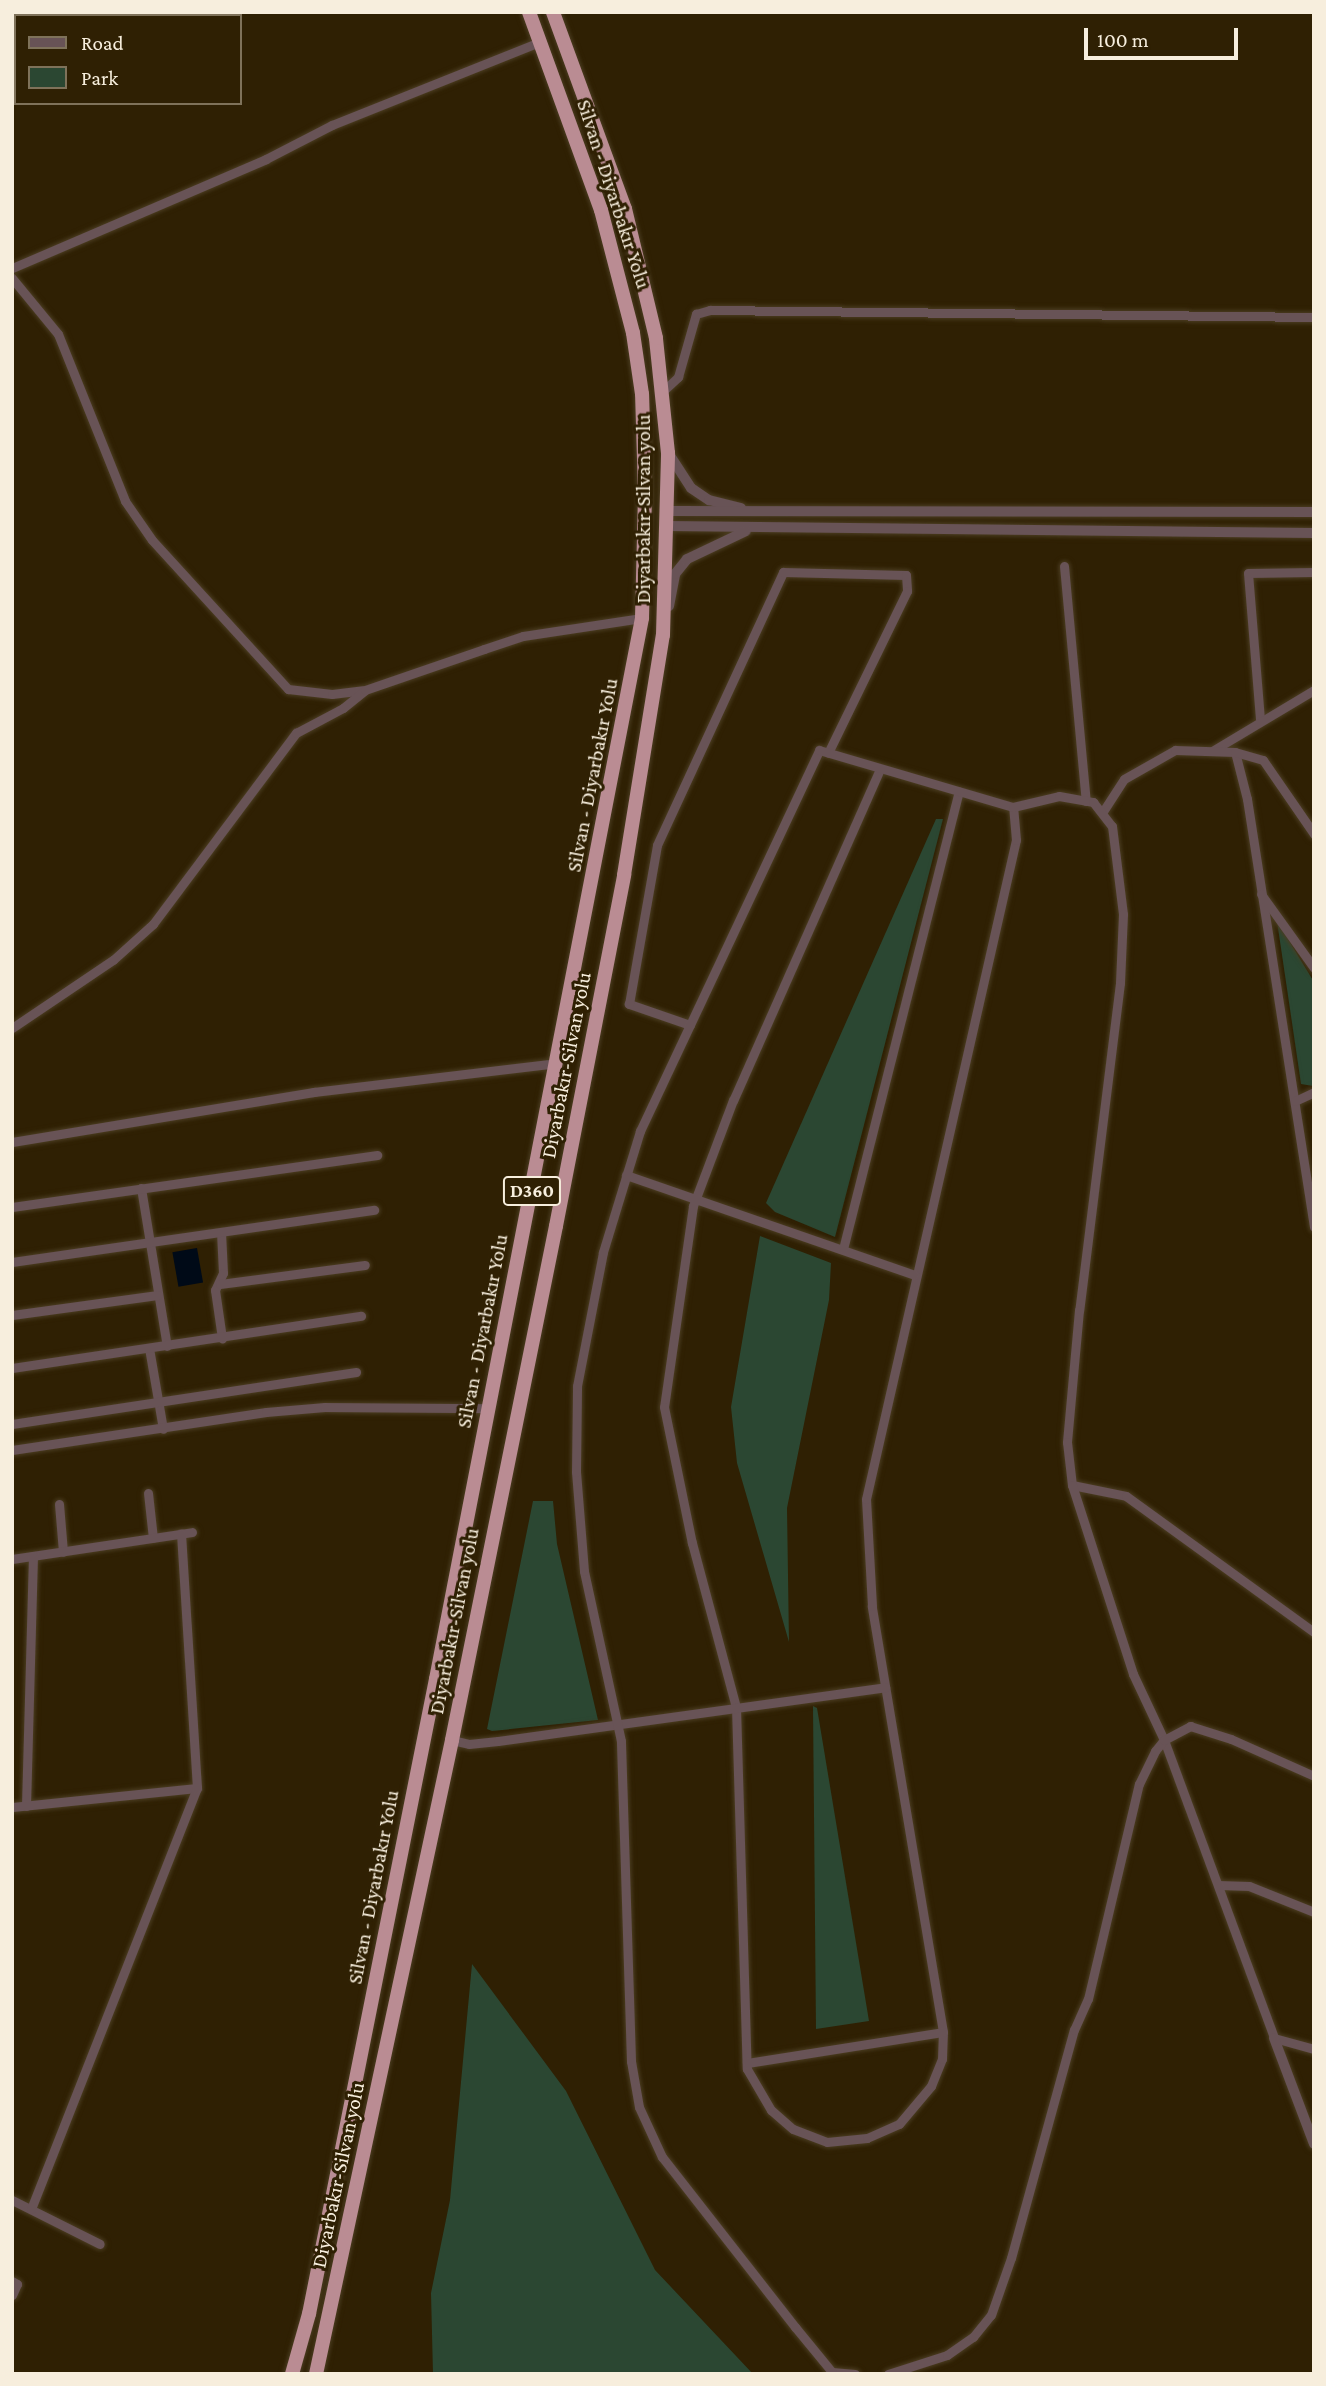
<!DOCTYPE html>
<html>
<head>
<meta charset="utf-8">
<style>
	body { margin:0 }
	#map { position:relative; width:1326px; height:2386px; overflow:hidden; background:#2f2003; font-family:"Crimson Pro",serif }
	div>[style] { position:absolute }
	.green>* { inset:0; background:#2b4732 }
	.water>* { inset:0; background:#000a17; transform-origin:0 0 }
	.roads { filter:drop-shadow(0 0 2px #4b3d22) drop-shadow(0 0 2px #4b3d22) }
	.minor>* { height:9px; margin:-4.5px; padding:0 4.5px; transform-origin:4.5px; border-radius:4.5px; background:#685356 }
	.tertiary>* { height:10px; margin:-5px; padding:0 5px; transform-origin:5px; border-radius:5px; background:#685356 }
	.trunk>* { height:14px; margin:-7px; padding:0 7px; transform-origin:7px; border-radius:7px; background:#ba8c93 }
	span { translate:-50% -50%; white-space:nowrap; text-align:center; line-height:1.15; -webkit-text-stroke:6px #2f2003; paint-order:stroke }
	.shield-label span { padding:2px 5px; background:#2f2003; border:2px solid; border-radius:5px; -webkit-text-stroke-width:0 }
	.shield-label { font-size:19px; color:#f7eedd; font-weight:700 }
	.street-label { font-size:21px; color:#f7eedd }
	.frame { position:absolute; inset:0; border:14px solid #f7eedd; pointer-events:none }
	.legend { position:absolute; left:14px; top:14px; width:228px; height:91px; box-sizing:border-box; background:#2f2003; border:2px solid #7f725a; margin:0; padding:9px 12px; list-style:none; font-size:21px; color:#f7eedd }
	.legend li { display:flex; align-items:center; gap:14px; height:35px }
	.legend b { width:35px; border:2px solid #7f725a }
	.scale { position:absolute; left:1084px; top:28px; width:154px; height:32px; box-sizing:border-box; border:4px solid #f7eedd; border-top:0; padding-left:9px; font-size:21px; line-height:24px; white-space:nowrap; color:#f7eedd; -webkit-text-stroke:5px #2f2003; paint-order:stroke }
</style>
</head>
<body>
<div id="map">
	<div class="green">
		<div style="clip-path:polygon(936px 819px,943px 819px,835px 1237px,775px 1212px,766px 1203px)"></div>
		<div style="clip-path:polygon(1277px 921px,1314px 982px,1313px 1086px,1301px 1084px)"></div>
		<div style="clip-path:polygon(760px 1236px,831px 1263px,829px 1300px,787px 1508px,789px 1642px,737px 1463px,731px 1407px)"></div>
		<div style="clip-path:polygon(533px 1501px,553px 1501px,557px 1544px,598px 1720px,492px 1731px,487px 1729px)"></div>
		<div style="clip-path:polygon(813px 1706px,817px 1708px,869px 2021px,816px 2029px)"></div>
		<div style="clip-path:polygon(472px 1964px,566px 2091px,655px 2270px,753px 2374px,433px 2374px,431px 2293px,450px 2200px)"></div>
	</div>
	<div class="water">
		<div style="left:197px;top:1248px;width:35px;height:25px;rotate:80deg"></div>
	</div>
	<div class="roads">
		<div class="minor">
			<div style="left:12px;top:268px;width:276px;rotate:-23.2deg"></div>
			<div style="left:266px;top:159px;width:74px;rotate:-27.3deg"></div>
			<div style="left:332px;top:125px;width:224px;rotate:-21.8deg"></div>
			<div style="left:12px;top:278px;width:72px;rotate:50.6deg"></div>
			<div style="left:58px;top:334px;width:180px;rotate:68.1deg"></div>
			<div style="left:125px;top:501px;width:47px;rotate:55.3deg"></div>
			<div style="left:152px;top:540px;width:202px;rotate:47.6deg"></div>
			<div style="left:288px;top:689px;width:44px;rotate:6.5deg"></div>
			<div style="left:332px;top:694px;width:31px;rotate:-7deg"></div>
			<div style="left:663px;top:391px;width:21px;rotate:-43deg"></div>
			<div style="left:678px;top:377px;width:66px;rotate:-74.1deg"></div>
			<div style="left:696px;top:314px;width:15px;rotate:-16deg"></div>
			<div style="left:710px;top:310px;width:604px;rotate:0.66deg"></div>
			<div style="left:1064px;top:566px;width:236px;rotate:84.7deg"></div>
			<div style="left:1260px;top:719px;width:146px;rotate:-94.7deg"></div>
			<div style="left:1248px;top:573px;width:66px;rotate:-0.9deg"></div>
			<div style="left:1212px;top:751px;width:119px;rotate:-30.9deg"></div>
			<div style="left:1235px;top:752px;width:49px;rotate:75.7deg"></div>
			<div style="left:1247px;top:799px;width:433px;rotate:81.1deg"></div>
			<div style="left:880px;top:769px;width:362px;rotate:113.9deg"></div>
			<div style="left:733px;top:1100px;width:113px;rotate:110.7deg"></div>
			<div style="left:693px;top:1206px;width:203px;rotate:98.2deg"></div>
			<div style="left:664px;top:1407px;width:139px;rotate:78.4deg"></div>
			<div style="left:692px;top:1543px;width:170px;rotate:75deg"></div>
			<div style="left:736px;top:1707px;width:362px;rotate:88.3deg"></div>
			<div style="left:747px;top:2069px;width:48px;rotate:59.7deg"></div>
			<div style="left:771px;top:2110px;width:29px;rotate:41deg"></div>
			<div style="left:793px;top:2129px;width:36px;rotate:21deg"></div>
			<div style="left:827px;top:2142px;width:40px;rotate:-5.7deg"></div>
			<div style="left:867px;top:2138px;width:35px;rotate:-24deg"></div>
			<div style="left:899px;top:2124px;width:50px;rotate:-49.9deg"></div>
			<div style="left:931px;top:2086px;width:29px;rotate:-68deg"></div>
			<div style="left:942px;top:2059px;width:27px;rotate:-88deg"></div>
			<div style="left:943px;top:2032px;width:432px;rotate:-99.5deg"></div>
			<div style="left:872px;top:1606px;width:107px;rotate:-93.2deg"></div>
			<div style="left:866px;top:1499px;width:676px;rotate:-77.18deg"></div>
			<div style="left:1016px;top:840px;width:33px;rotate:-95deg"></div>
			<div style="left:1102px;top:813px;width:40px;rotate:-57.1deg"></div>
			<div style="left:1124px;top:779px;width:59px;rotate:-29.6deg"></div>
			<div style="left:1175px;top:750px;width:60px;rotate:1.9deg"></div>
			<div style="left:1235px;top:752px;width:29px;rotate:16deg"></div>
			<div style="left:1263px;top:760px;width:90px;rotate:55.4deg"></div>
			<div style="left:1261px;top:894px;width:91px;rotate:54.4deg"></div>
			<div style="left:690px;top:1025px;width:65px;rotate:-161deg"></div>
			<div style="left:629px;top:1004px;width:161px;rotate:-80deg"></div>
			<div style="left:657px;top:845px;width:301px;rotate:-65.2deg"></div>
			<div style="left:783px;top:572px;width:123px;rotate:1.4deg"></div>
			<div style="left:906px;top:575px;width:16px;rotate:86deg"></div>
			<div style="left:907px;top:591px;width:180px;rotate:116deg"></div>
			<div style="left:12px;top:1028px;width:122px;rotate:-34deg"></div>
			<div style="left:113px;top:960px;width:54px;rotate:-42deg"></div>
			<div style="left:153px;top:924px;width:239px;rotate:-53.2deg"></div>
			<div style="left:296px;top:733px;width:53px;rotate:-28deg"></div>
			<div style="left:343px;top:708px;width:28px;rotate:-39deg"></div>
			<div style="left:365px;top:690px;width:126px;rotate:-19deg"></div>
			<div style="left:484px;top:649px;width:41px;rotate:-18.4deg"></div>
			<div style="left:523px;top:636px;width:120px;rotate:-8.6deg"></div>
			<div style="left:1295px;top:1101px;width:21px;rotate:-25deg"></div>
			<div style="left:12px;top:1142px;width:306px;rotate:-9.4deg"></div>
			<div style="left:314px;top:1092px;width:245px;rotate:-6.8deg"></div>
			<div style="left:626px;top:1175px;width:305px;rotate:19.1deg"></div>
			<div style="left:141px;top:1188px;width:160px;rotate:80.7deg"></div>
			<div style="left:12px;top:1207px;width:369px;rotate:-8.1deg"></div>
			<div style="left:221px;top:1232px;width:41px;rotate:87.2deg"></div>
			<div style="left:223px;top:1273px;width:19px;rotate:115deg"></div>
			<div style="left:215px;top:1290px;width:49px;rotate:81.7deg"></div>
			<div style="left:843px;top:1249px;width:472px;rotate:-75.8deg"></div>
			<div style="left:12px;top:1262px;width:366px;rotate:-8.2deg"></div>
			<div style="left:220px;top:1284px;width:146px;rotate:-7.5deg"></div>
			<div style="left:12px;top:1315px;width:147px;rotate:-7.8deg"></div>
			<div style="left:149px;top:1348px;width:82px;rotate:80.2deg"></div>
			<div style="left:12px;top:1368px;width:353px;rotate:-8.5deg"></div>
			<div style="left:12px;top:1424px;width:348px;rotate:-8.6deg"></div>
			<div style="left:12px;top:1450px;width:257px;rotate:-8.5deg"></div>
			<div style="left:266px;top:1412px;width:59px;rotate:-4.8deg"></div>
			<div style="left:325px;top:1407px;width:163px;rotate:0.4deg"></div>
			<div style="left:1072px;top:1485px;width:55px;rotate:11.5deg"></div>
			<div style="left:1126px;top:1496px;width:232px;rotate:35.9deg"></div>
			<div style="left:148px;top:1493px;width:45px;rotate:83.7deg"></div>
			<div style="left:59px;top:1504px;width:48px;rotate:85.2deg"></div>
			<div style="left:12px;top:1559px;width:182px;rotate:-8.5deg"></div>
			<div style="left:452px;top:1740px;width:17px;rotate:13deg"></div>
			<div style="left:469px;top:1744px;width:29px;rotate:-6deg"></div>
			<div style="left:498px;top:1741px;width:391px;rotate:-7.9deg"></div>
			<div style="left:26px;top:1806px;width:250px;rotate:-88.4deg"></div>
			<div style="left:12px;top:1807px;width:186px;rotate:-5.9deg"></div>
			<div style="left:1218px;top:1885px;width:31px;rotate:2deg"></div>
			<div style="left:1249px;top:1886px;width:70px;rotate:21.8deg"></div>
			<div style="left:747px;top:2063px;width:198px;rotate:-9deg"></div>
			<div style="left:12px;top:2200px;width:98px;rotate:26.6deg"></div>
			<div style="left:31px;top:2209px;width:453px;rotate:-68.5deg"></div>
			<div style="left:197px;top:1788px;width:255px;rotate:-93.6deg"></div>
			<div style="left:12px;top:2281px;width:6px;rotate:31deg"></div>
			<div style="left:17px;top:2284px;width:12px;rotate:114deg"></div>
			<div style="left:855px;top:2374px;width:23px;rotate:-175deg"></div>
			<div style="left:832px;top:2372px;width:58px;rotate:-129.4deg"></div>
			<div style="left:795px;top:2327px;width:216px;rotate:-128deg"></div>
			<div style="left:662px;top:2157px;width:55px;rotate:-114.7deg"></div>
			<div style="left:639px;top:2107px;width:47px;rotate:-99.9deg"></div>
			<div style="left:631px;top:2061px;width:320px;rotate:-91.8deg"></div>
			<div style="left:621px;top:1741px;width:174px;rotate:-102.3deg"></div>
			<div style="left:584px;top:1571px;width:99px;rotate:-94.6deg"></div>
			<div style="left:576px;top:1472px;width:86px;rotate:-89.3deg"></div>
			<div style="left:577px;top:1386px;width:136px;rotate:-79deg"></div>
			<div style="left:603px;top:1252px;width:127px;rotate:-73deg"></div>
			<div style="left:640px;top:1131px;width:421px;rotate:-64.8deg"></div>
			<div style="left:819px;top:750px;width:202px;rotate:16.4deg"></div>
			<div style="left:1013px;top:807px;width:47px;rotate:-13.4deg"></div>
			<div style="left:1059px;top:796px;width:35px;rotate:10deg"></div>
			<div style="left:1093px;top:802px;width:31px;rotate:52deg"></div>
			<div style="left:1112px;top:826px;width:89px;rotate:82.9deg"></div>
			<div style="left:1123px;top:914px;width:69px;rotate:92.5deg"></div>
			<div style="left:1120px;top:983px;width:330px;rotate:97.1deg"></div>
			<div style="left:1079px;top:1310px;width:133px;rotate:95.2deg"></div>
			<div style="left:1067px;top:1442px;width:43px;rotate:83.4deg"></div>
			<div style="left:1072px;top:1485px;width:199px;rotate:72.1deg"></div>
			<div style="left:1133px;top:1674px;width:73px;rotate:64.8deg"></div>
			<div style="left:1164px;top:1740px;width:318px;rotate:69.7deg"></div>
			<div style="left:1274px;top:2038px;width:41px;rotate:15.4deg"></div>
			<div style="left:888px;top:2374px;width:62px;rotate:-17.9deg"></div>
			<div style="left:947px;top:2355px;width:32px;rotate:-35deg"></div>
			<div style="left:973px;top:2337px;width:28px;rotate:-51deg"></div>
			<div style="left:991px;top:2315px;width:60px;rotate:-70.7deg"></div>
			<div style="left:1011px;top:2258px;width:237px;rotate:-74.6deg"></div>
			<div style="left:1074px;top:2030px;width:34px;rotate:-66deg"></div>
			<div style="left:1088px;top:1999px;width:221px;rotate:-76.7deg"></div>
			<div style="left:1139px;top:1784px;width:37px;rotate:-64deg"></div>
			<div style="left:1155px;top:1751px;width:14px;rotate:-51deg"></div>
			<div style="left:1164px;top:1740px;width:30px;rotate:-28deg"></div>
			<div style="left:1190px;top:1726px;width:43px;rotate:17.6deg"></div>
			<div style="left:1231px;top:1739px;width:91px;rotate:24deg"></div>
		</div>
		<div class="tertiary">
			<div style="left:669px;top:454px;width:40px;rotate:57.1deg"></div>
			<div style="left:691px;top:488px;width:22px;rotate:34deg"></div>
			<div style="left:709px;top:500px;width:33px;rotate:14deg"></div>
			<div style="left:667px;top:511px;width:647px;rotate:0.09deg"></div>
			<div style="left:667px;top:526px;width:647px;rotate:0.62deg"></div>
			<div style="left:669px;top:606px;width:33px;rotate:-79deg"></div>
			<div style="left:675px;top:574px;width:19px;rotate:-51deg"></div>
			<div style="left:687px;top:559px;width:65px;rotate:-25.4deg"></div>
			<div style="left:1274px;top:2038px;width:113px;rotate:69.3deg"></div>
		</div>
		<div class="trunk">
			<div style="left:292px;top:2374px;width:62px;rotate:-74.2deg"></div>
			<div style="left:309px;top:2314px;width:648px;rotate:-78.69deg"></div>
			<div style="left:436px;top:1679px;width:1081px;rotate:-79.01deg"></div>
			<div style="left:642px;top:618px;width:125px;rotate:-88.6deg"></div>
			<div style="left:645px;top:493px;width:99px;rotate:-91.7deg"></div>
			<div style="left:642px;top:394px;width:62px;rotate:-98.4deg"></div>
			<div style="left:633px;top:333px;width:127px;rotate:-104.6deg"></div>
			<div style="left:601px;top:210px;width:211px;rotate:-110deg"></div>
			<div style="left:316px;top:2374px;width:648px;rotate:-77.89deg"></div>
			<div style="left:452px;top:1740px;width:524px;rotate:-78.56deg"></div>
			<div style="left:556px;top:1226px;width:358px;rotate:-79deg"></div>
			<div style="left:624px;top:875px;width:243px;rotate:-80.8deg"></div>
			<div style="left:663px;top:635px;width:182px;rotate:-88.4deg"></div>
			<div style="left:668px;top:453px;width:116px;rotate:-96deg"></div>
			<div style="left:656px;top:338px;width:133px;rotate:-103.5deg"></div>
			<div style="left:625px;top:209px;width:210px;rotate:-110.1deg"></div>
		</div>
	</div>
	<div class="shield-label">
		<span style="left:532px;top:1191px">D360</span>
	</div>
	<div class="street-label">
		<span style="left:614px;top:194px;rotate:72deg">Silvan - Diyarbakır Yolu</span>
		<span style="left:643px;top:509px;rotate:-90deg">Diyarbakır-Silvan yolu</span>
		<span style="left:592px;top:775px;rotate:-79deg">Silvan - Diyarbakır Yolu</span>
		<span style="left:566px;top:1065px;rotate:-79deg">Diyarbakır-Silvan yolu</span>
		<span style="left:482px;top:1331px;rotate:-79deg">Silvan - Diyarbakır Yolu</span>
		<span style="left:454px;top:1621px;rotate:-79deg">Diyarbakır-Silvan yolu</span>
		<span style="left:373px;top:1887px;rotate:-79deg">Silvan - Diyarbakır Yolu</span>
		<span style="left:338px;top:2175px;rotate:-78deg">Diyarbakır-Silvan yolu</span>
	</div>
	<div class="frame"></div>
	<ul class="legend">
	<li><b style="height:9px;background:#685356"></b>Road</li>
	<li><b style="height:19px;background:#2b4732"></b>Park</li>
	</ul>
	<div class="scale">100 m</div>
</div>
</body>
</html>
